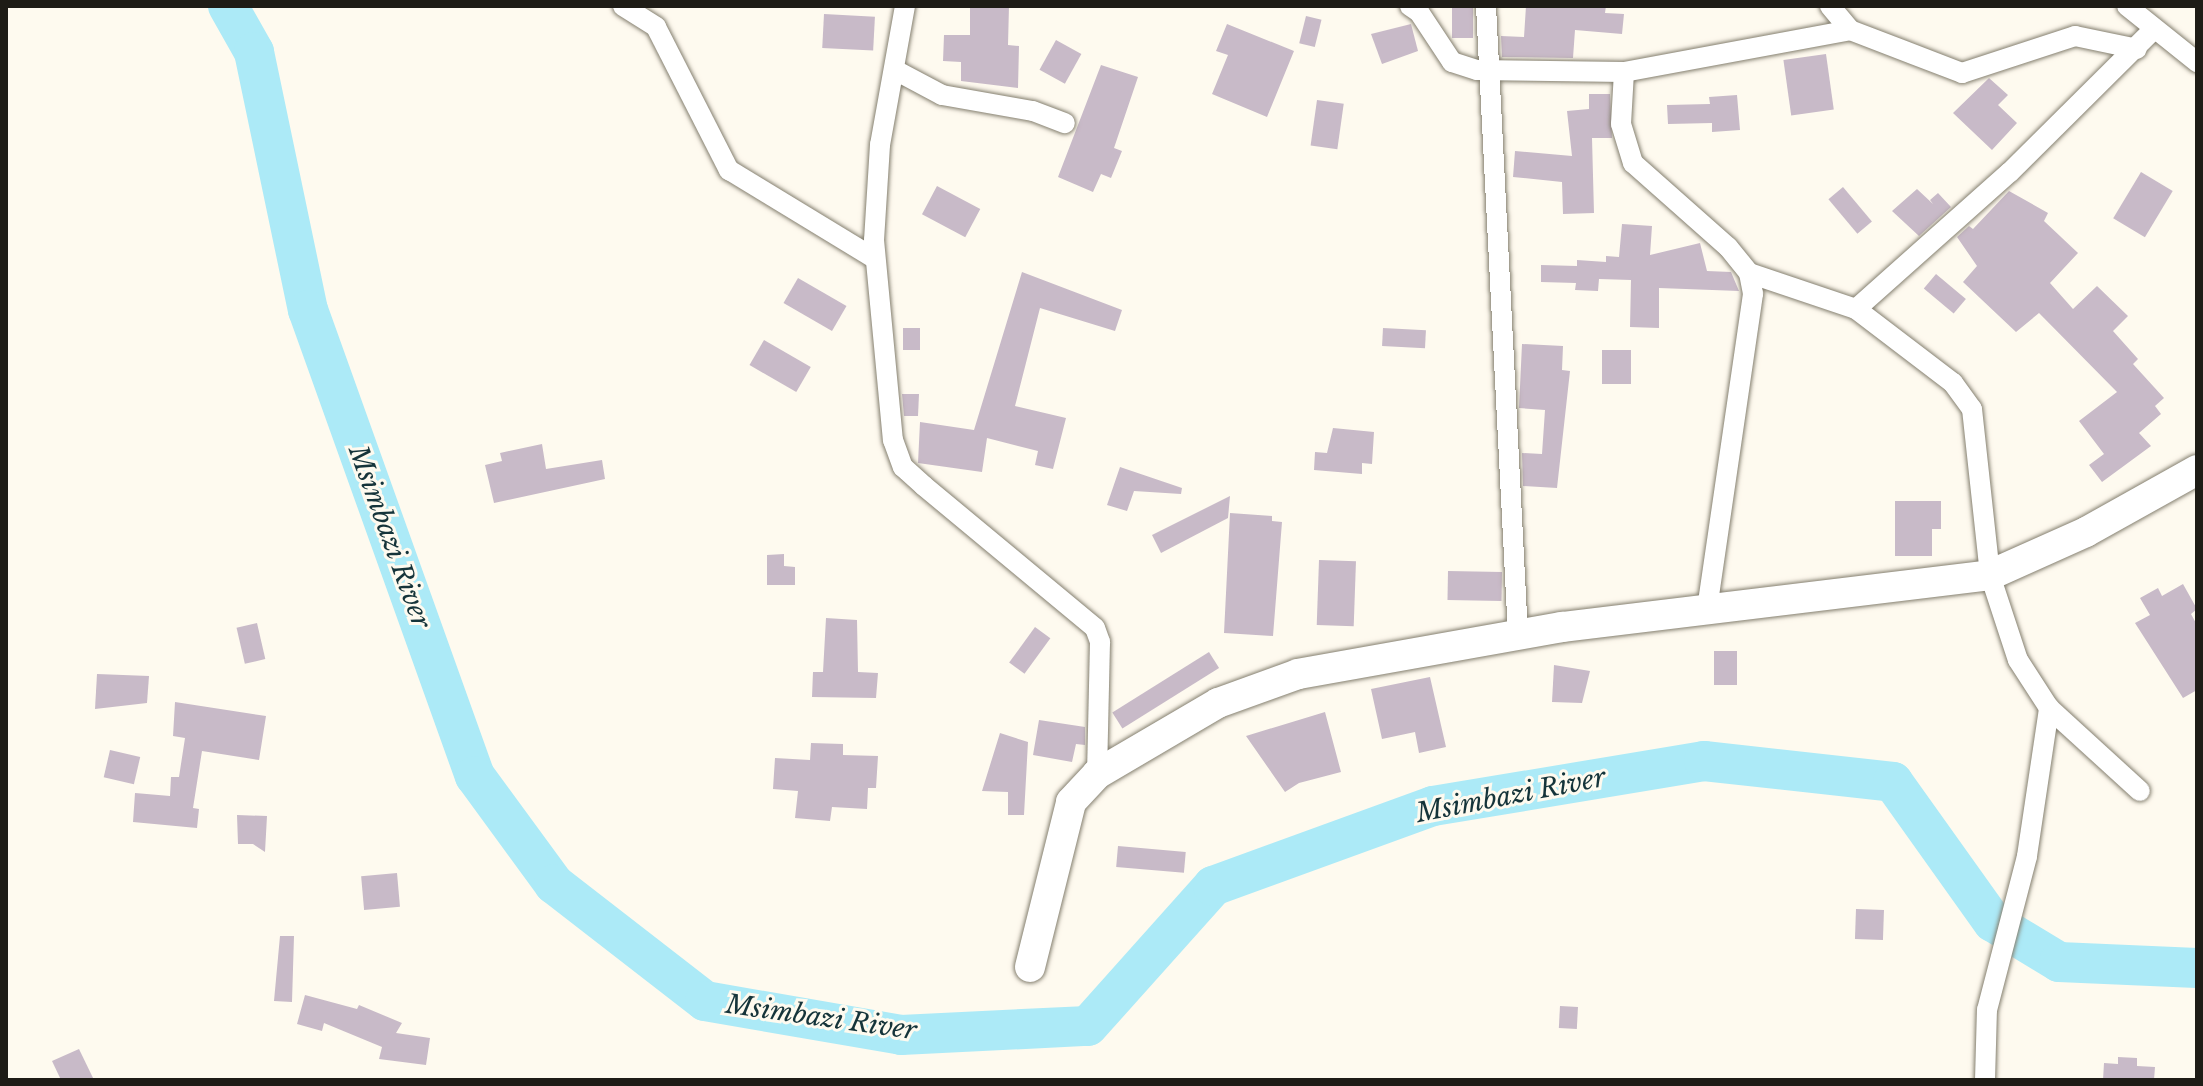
<!DOCTYPE html>
<html>
<head>
<meta charset="utf-8">
<style>
	body { margin:0 }
	#map { position:relative; width:2203px; height:1086px; overflow:hidden; background:#fefaef; font-family:"Libre Baskerville",serif }
	div>[style] { position:absolute }
	.river>* { height:40px; margin:-20px; padding:0 20px; transform-origin:20px; border-radius:20px; background:#aceaf7 }
	.building>* { inset:0; background:#c8bac8; transform-origin:0 0 }
	.roads { filter:drop-shadow(0 0 2px #847f6f) drop-shadow(0 0 2px #847f6f) }
	.street>* { height:20px; margin:-10px; padding:0 10px; transform-origin:10px; border-radius:10px; background:#fff }
	.secondary>* { height:30px; margin:-15px; padding:0 15px; transform-origin:15px; border-radius:15px; background:#fff }
	span { translate:-50% -50%; white-space:nowrap; text-align:center; line-height:1.15; -webkit-text-stroke:6px #fefaef; paint-order:stroke }
	.water-label { font-size:26px; color:#15343a; font-style:italic }
	.frame { position:absolute; inset:0; border:8px solid #1e1c16; pointer-events:none }
</style>
</head>
<body>
<div id="map">
	<div class="river">
		<div style="left:228px;top:6px;width:53px;rotate:60.5deg"></div>
		<div style="left:254px;top:52px;width:264px;rotate:78.2deg"></div>
		<div style="left:308px;top:310px;width:495px;rotate:70.3deg"></div>
		<div style="left:475px;top:776px;width:134px;rotate:53.8deg"></div>
		<div style="left:554px;top:884px;width:191px;rotate:37.8deg"></div>
		<div style="left:705px;top:1001px;width:199px;rotate:9.8deg"></div>
		<div style="left:901px;top:1035px;width:187px;rotate:-2.8deg"></div>
		<div style="left:1088px;top:1026px;width:188px;rotate:-48.2deg"></div>
		<div style="left:1213px;top:886px;width:234px;rotate:-20deg"></div>
		<div style="left:1433px;top:806px;width:275px;rotate:-9.4deg"></div>
		<div style="left:1704px;top:761px;width:190px;rotate:6.3deg"></div>
		<div style="left:1893px;top:782px;width:172px;rotate:54.5deg"></div>
		<div style="left:1993px;top:922px;width:77px;rotate:31.2deg"></div>
		<div style="left:2059px;top:962px;width:138px;rotate:2.5deg"></div>
	</div>
	<div class="building">
		<div style="clip-path:polygon(970px 6px,1009px 6px,1008px 45px,1019px 46px,1018px 88px,961px 81px,961px 62px,943px 61px,944px 35px,970px 35px)"></div>
		<div style="left:1452px;top:6px;width:21px;height:32px"></div>
		<div style="clip-path:polygon(1526px 6px,1606px 6px,1605px 13px,1624px 14px,1622px 34px,1575px 30px,1573px 58px,1502px 57px,1501px 36px,1524px 37px)"></div>
		<div style="left:824px;top:14px;width:51px;height:34px;rotate:3deg"></div>
		<div style="left:1306px;top:16px;width:16px;height:28px;rotate:14deg"></div>
		<div style="clip-path:polygon(1227px 24px,1294px 51px,1267px 117px,1212px 94px,1228px 55px,1216px 51px)"></div>
		<div style="clip-path:polygon(1411px 24px,1418px 51px,1382px 64px,1371px 34px)"></div>
		<div style="left:1056px;top:40px;width:29px;height:34px;rotate:29deg"></div>
		<div style="left:1826px;top:54px;width:56px;height:43px;rotate:82deg"></div>
		<div style="clip-path:polygon(1101px 65px,1138px 77px,1114px 148px,1122px 151px,1111px 178px,1101px 174px,1093px 192px,1058px 177px)"></div>
		<div style="clip-path:polygon(1989px 78px,2008px 95px,1998px 105px,2017px 123px,1992px 150px,1953px 113px)"></div>
		<div style="clip-path:polygon(1589px 94px,1610px 94px,1612px 138px,1592px 138px,1594px 213px,1563px 214px,1562px 182px,1513px 177px,1515px 151px,1572px 156px,1567px 111px,1589px 109px)"></div>
		<div style="clip-path:polygon(1737px 95px,1740px 130px,1712px 132px,1712px 123px,1668px 124px,1667px 105px,1710px 104px,1709px 97px)"></div>
		<div style="left:1317px;top:100px;width:27px;height:46px;rotate:8deg"></div>
		<div style="left:2141px;top:172px;width:37px;height:54px;rotate:31deg"></div>
		<div style="left:937px;top:186px;width:49px;height:32px;rotate:28deg"></div>
		<div style="left:1843px;top:187px;width:45px;height:19px;rotate:50deg"></div>
		<div style="clip-path:polygon(1917px 189px,1933px 204px,1930px 200px,1938px 193px,1951px 207px,1919px 236px,1892px 211px)"></div>
		<div style="clip-path:polygon(2009px 191px,2048px 213px,2044px 221px,2078px 253px,2050px 283px,2073px 309px,2097px 286px,2128px 316px,2113px 331px,2138px 359px,2133px 364px,2164px 398px,2155px 406px,2161px 414px,2139px 433px,2151px 446px,2102px 482px,2089px 465px,2104px 454px,2079px 421px,2117px 392px,2039px 313px,2016px 332px,1963px 282px,1977px 266px,1957px 237px,1969px 226px,1973px 229px)"></div>
		<div style="clip-path:polygon(1622px 224px,1652px 226px,1650px 255px,1700px 243px,1707px 271px,1731px 272px,1739px 291px,1659px 288px,1659px 328px,1630px 327px,1631px 280px,1599px 279px,1598px 291px,1575px 290px,1576px 283px,1541px 282px,1541px 265px,1577px 266px,1577px 260px,1606px 262px,1606px 256px,1619px 257px)"></div>
		<div style="clip-path:polygon(1022px 272px,1122px 310px,1115px 331px,1040px 308px,1015px 406px,1066px 418px,1053px 469px,1035px 465px,1038px 451px,987px 438px,982px 472px,918px 463px,920px 422px,974px 430px)"></div>
		<div style="left:1936px;top:274px;width:39px;height:19px;rotate:40deg"></div>
		<div style="left:798px;top:278px;width:56px;height:29px;rotate:30deg"></div>
		<div style="left:903px;top:328px;width:17px;height:22px"></div>
		<div style="left:1383px;top:328px;width:43px;height:18px;rotate:3deg"></div>
		<div style="left:764px;top:340px;width:54px;height:29px;rotate:30deg"></div>
		<div style="clip-path:polygon(1522px 344px,1563px 346px,1562px 370px,1570px 371px,1557px 488px,1523px 486px,1522px 453px,1542px 454px,1545px 410px,1519px 408px)"></div>
		<div style="left:1602px;top:350px;width:29px;height:34px"></div>
		<div style="clip-path:polygon(902px 394px,919px 394px,918px 416px,904px 416px)"></div>
		<div style="clip-path:polygon(1333px 428px,1374px 432px,1372px 464px,1362px 463px,1362px 474px,1314px 470px,1315px 452px,1327px 453px)"></div>
		<div style="clip-path:polygon(542px 444px,546px 469px,602px 460px,605px 479px,494px 503px,485px 465px,502px 461px,500px 453px)"></div>
		<div style="clip-path:polygon(1120px 467px,1182px 488px,1181px 494px,1134px 491px,1127px 511px,1107px 505px)"></div>
		<div style="clip-path:polygon(1230px 496px,1228px 518px,1161px 553px,1152px 535px)"></div>
		<div style="clip-path:polygon(1895px 501px,1941px 501px,1941px 529px,1932px 529px,1932px 556px,1895px 556px)"></div>
		<div style="clip-path:polygon(1230px 513px,1272px 516px,1272px 521px,1282px 522px,1273px 636px,1224px 633px)"></div>
		<div style="clip-path:polygon(784px 554px,784px 566px,795px 567px,795px 585px,767px 585px,767px 555px)"></div>
		<div style="left:1319px;top:560px;width:37px;height:65px;rotate:2deg"></div>
		<div style="left:1448px;top:571px;width:54px;height:29px;rotate:1deg"></div>
		<div style="clip-path:polygon(2183px 584px,2197px 609px,2191px 614px,2197px 625px,2197px 690px,2183px 698px,2135px 623px,2150px 615px,2140px 598px,2158px 588px,2162px 596px)"></div>
		<div style="clip-path:polygon(826px 618px,857px 620px,858px 672px,878px 673px,876px 698px,812px 697px,813px 672px,823px 672px)"></div>
		<div style="left:257px;top:623px;width:37px;height:21px;rotate:77deg"></div>
		<div style="left:1035px;top:627px;width:19px;height:44px;rotate:36deg"></div>
		<div style="left:1714px;top:651px;width:23px;height:34px"></div>
		<div style="left:1209px;top:652px;width:19px;height:114px;rotate:58deg"></div>
		<div style="clip-path:polygon(1554px 665px,1590px 671px,1582px 703px,1552px 702px)"></div>
		<div style="clip-path:polygon(97px 674px,149px 676px,147px 703px,95px 709px)"></div>
		<div style="clip-path:polygon(1430px 677px,1446px 747px,1419px 753px,1415px 732px,1382px 739px,1371px 689px)"></div>
		<div style="clip-path:polygon(175px 702px,266px 716px,259px 760px,202px 751px,193px 808px,199px 809px,197px 828px,133px 822px,135px 793px,170px 796px,171px 777px,179px 777px,185px 738px,173px 736px)"></div>
		<div style="clip-path:polygon(1325px 712px,1341px 772px,1299px 783px,1285px 792px,1246px 736px)"></div>
		<div style="clip-path:polygon(1039px 720px,1085px 727px,1085px 745px,1076px 744px,1072px 762px,1033px 755px)"></div>
		<div style="clip-path:polygon(1000px 733px,1028px 742px,1024px 815px,1008px 815px,1008px 792px,982px 791px)"></div>
		<div style="clip-path:polygon(811px 743px,843px 744px,843px 755px,878px 756px,876px 788px,868px 788px,867px 809px,832px 807px,830px 821px,795px 818px,798px 791px,773px 789px,775px 758px,810px 760px)"></div>
		<div style="left:110px;top:750px;width:31px;height:28px;rotate:13deg"></div>
		<div style="clip-path:polygon(237px 815px,267px 816px,265px 852px,253px 844px,238px 844px)"></div>
		<div style="left:1118px;top:846px;width:68px;height:21px;rotate:5deg"></div>
		<div style="left:397px;top:873px;width:34px;height:36px;rotate:85deg"></div>
		<div style="left:1856px;top:909px;width:28px;height:30px;rotate:2deg"></div>
		<div style="clip-path:polygon(280px 936px,294px 936px,292px 1002px,274px 1001px)"></div>
		<div style="clip-path:polygon(305px 995px,357px 1009px,359px 1005px,402px 1023px,396px 1033px,430px 1038px,426px 1065px,379px 1059px,382px 1047px,324px 1023px,322px 1031px,297px 1024px)"></div>
		<div style="left:1560px;top:1006px;width:18px;height:22px;rotate:3deg"></div>
		<div style="clip-path:polygon(79px 1049px,94px 1080px,61px 1080px,52px 1061px)"></div>
		<div style="clip-path:polygon(2118px 1057px,2137px 1058px,2137px 1066px,2155px 1067px,2154px 1080px,2103px 1080px,2104px 1063px,2118px 1064px)"></div>
	</div>
	<div class="roads">
		<div class="street">
			<div style="left:623px;top:6px;width:39px;rotate:32deg"></div>
			<div style="left:656px;top:27px;width:161px;rotate:63deg"></div>
			<div style="left:729px;top:170px;width:170px;rotate:31.3deg"></div>
			<div style="left:905px;top:6px;width:141px;rotate:100.2deg"></div>
			<div style="left:880px;top:145px;width:95px;rotate:93.6deg"></div>
			<div style="left:874px;top:240px;width:201px;rotate:84.6deg"></div>
			<div style="left:893px;top:440px;width:29px;rotate:70deg"></div>
			<div style="left:903px;top:467px;width:28px;rotate:42deg"></div>
			<div style="left:924px;top:486px;width:222px;rotate:39.7deg"></div>
			<div style="left:1095px;top:628px;width:15px;rotate:70deg"></div>
			<div style="left:1100px;top:642px;width:132px;rotate:91.3deg"></div>
			<div style="left:1410px;top:6px;width:11px;rotate:34deg"></div>
			<div style="left:1419px;top:12px;width:60px;rotate:56.6deg"></div>
			<div style="left:1452px;top:62px;width:26px;rotate:18deg"></div>
			<div style="left:1477px;top:70px;width:147px;rotate:0.8deg"></div>
			<div style="left:1624px;top:72px;width:230px;rotate:-10.5deg"></div>
			<div style="left:1486px;top:6px;width:630px;rotate:87.09deg"></div>
			<div style="left:1830px;top:6px;width:31px;rotate:50deg"></div>
			<div style="left:1850px;top:30px;width:120px;rotate:21deg"></div>
			<div style="left:1962px;top:73px;width:119px;rotate:-18.1deg"></div>
			<div style="left:2075px;top:36px;width:63px;rotate:11.8deg"></div>
			<div style="left:2127px;top:6px;width:90px;rotate:38.7deg"></div>
			<div style="left:895px;top:70px;width:53px;rotate:28deg"></div>
			<div style="left:942px;top:95px;width:92px;rotate:10deg"></div>
			<div style="left:1033px;top:111px;width:34px;rotate:21deg"></div>
			<div style="left:1624px;top:72px;width:52px;rotate:93.3deg"></div>
			<div style="left:1621px;top:124px;width:41px;rotate:72.9deg"></div>
			<div style="left:1633px;top:163px;width:127px;rotate:41.5deg"></div>
			<div style="left:1728px;top:247px;width:33px;rotate:51deg"></div>
			<div style="left:1749px;top:273px;width:21px;rotate:79deg"></div>
			<div style="left:1753px;top:294px;width:320px;rotate:98.3deg"></div>
			<div style="left:1749px;top:273px;width:113px;rotate:18.6deg"></div>
			<div style="left:1856px;top:309px;width:122px;rotate:37.3deg"></div>
			<div style="left:1953px;top:383px;width:32px;rotate:54deg"></div>
			<div style="left:1972px;top:409px;width:167px;rotate:83.8deg"></div>
			<div style="left:1990px;top:575px;width:89px;rotate:71.8deg"></div>
			<div style="left:2018px;top:660px;width:57px;rotate:57.1deg"></div>
			<div style="left:2049px;top:708px;width:123px;rotate:42.4deg"></div>
			<div style="left:1856px;top:309px;width:206px;rotate:-41.7deg"></div>
			<div style="left:2010px;top:172px;width:202px;rotate:-44.8deg"></div>
			<div style="left:1985px;top:1080px;width:70px;rotate:-88.4deg"></div>
			<div style="left:1987px;top:1010px;width:159px;rotate:-75.4deg"></div>
			<div style="left:2027px;top:856px;width:150px;rotate:-81.5deg"></div>
		</div>
		<div class="secondary">
			<div style="left:1030px;top:967px;width:170px;rotate:-76deg"></div>
			<div style="left:1071px;top:802px;width:38px;rotate:-47deg"></div>
			<div style="left:1097px;top:774px;width:140px;rotate:-30.4deg"></div>
			<div style="left:1218px;top:703px;width:85px;rotate:-19.9deg"></div>
			<div style="left:1298px;top:674px;width:268px;rotate:-10.1deg"></div>
			<div style="left:1562px;top:627px;width:431px;rotate:-6.9deg"></div>
			<div style="left:1990px;top:575px;width:105px;rotate:-24.1deg"></div>
			<div style="left:2086px;top:532px;width:127px;rotate:-29.2deg"></div>
		</div>
	</div>
	<div class="water-label">
		<span style="left:389px;top:537px;rotate:70deg">Msimbazi River</span>
		<span style="left:1511px;top:796px;rotate:-11deg">Msimbazi River</span>
		<span style="left:821px;top:1018px;rotate:8deg">Msimbazi River</span>
	</div>
	<div class="frame"></div>
</div>
</body>
</html>
